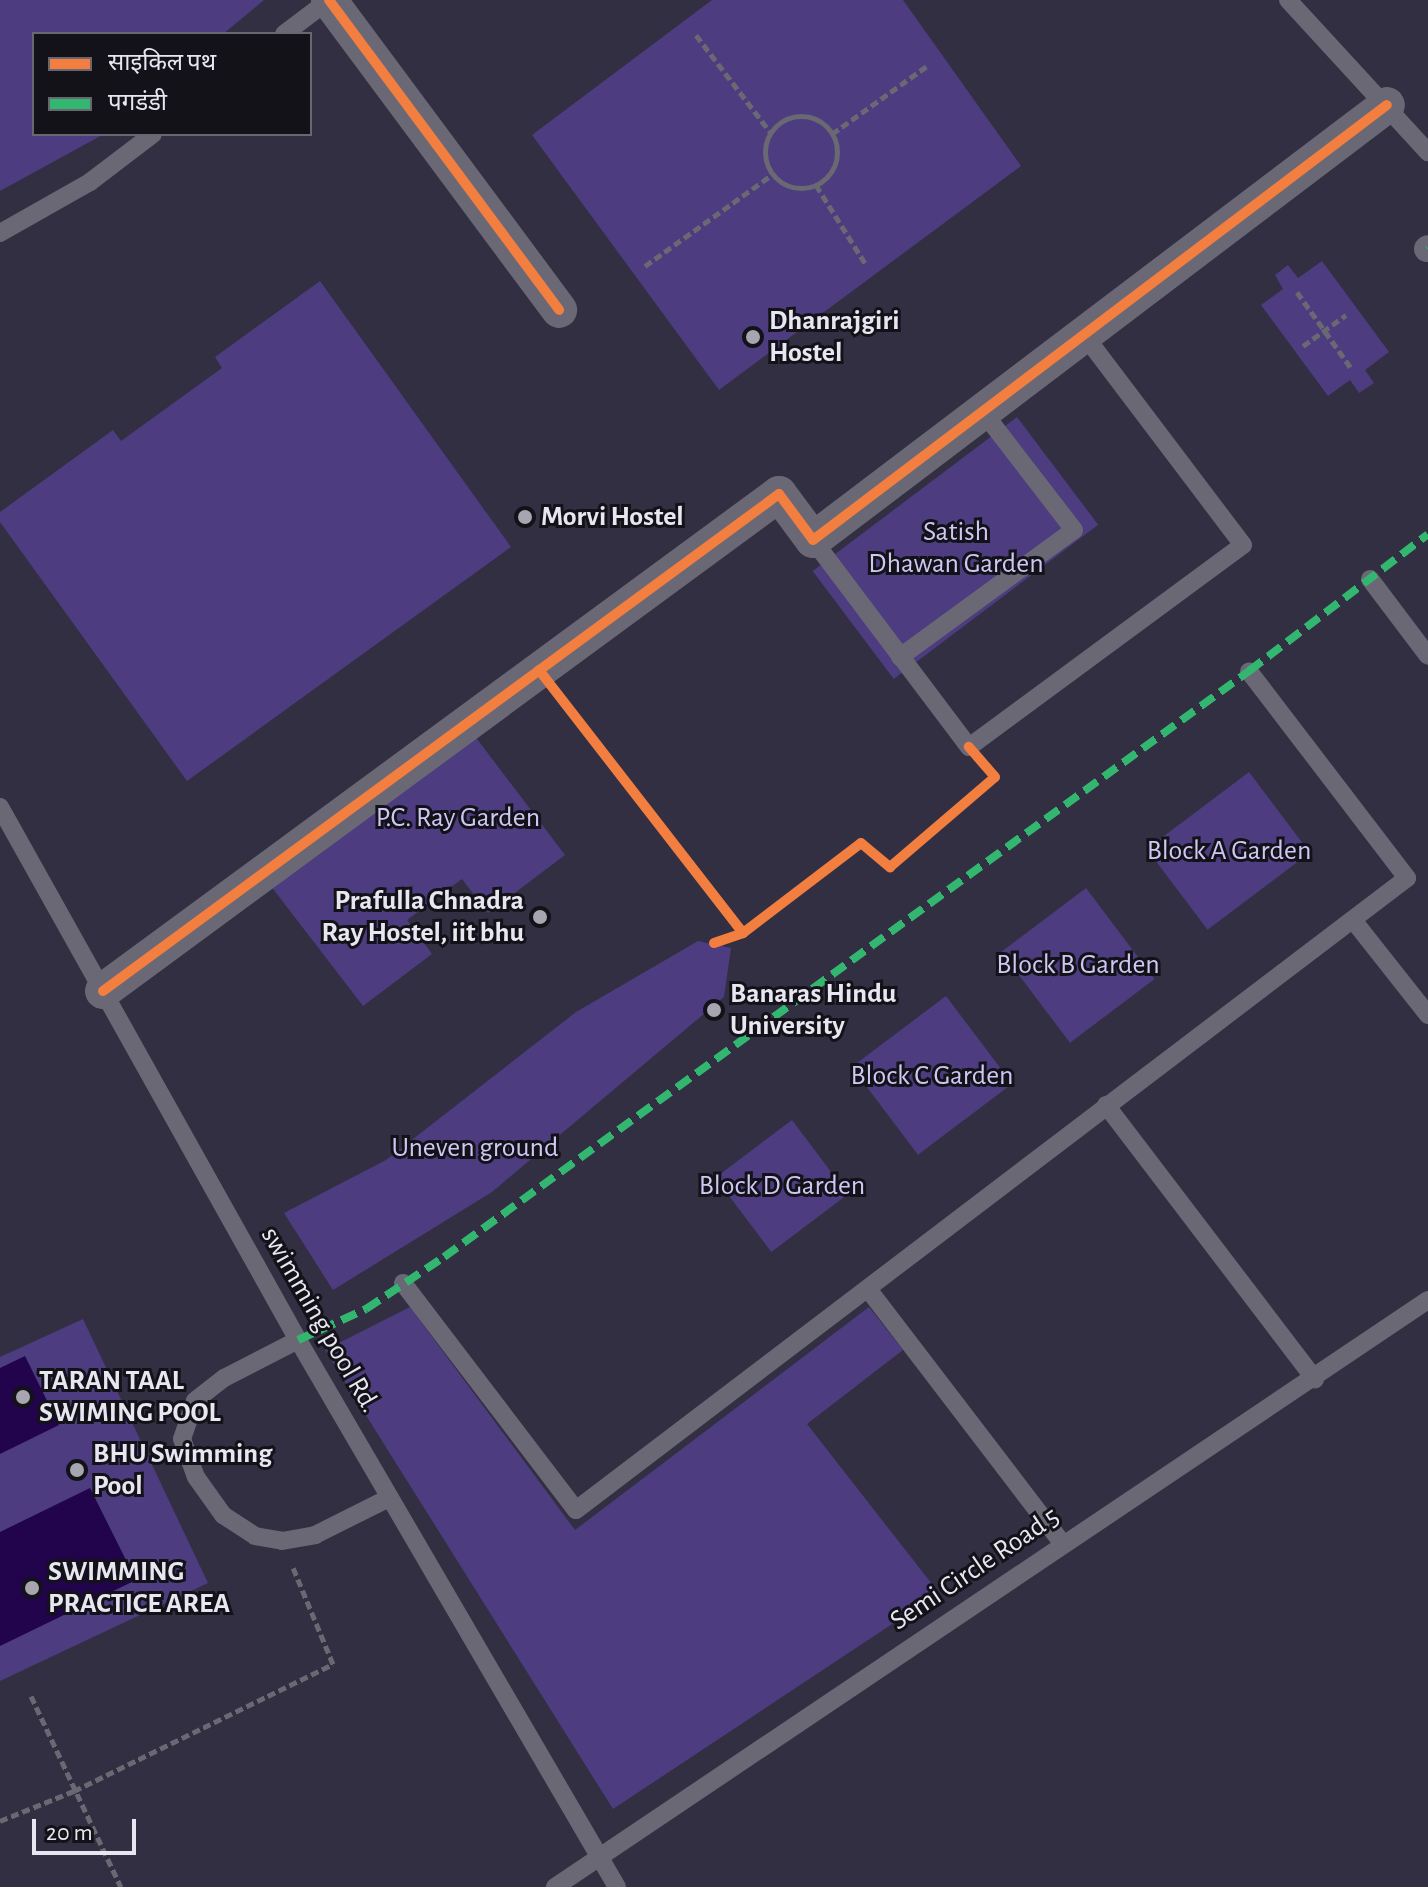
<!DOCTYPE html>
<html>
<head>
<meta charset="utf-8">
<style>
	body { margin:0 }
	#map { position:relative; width:1428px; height:1887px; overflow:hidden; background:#2d2c34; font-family:"Alegreya Sans","Noto Sans Devanagari",sans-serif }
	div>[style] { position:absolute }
	.built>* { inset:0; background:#322f43 }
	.green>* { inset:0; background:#4d3c7f; transform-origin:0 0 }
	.water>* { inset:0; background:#22044c }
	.path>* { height:5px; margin-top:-2.5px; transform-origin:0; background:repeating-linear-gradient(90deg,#6a6872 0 8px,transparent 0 12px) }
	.path>.ring { margin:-2.5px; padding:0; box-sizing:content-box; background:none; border:5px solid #6a6872; border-radius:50% }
	.service>* { height:18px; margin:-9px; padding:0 9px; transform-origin:9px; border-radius:9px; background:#6b6875 }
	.pedestrian>* { height:26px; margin:-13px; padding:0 13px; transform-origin:13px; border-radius:13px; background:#6b6875 }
	.minor>* { height:36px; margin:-18px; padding:0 18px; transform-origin:18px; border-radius:18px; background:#6b6875 }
	.quiet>* { height:8px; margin-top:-4px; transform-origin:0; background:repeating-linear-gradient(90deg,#33b770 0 16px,transparent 0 24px) }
	.cycleway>* { height:10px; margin:-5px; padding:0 5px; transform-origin:5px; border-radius:5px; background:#f27e40 }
	.dots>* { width:22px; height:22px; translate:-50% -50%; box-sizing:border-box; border:4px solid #131219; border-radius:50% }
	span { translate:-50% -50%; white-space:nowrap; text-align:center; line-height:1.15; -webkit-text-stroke:6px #131219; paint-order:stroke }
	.poi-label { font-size:28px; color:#e8e6f1; font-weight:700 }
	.left { translate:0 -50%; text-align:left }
	.right { translate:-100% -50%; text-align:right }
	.park-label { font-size:28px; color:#cec7f4 }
	.street-label { font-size:28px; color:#e8e6f1 }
	.legend { position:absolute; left:32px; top:32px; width:280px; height:104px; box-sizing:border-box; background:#131219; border:2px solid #68676f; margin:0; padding:10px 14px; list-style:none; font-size:24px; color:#e8e6f1 }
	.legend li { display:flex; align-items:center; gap:16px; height:40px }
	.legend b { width:40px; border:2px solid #68676f }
	.scale { position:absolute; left:32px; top:1819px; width:104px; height:36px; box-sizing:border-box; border:4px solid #e8e6f1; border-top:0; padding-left:10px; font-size:24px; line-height:28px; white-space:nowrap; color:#e8e6f1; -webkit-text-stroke:6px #131219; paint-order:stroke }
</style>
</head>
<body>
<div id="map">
	<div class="built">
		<div style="clip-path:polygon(evenodd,0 0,1428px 0,1428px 1887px,0 1887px,0 0,34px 34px,310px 34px,310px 134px,34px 134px,34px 34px)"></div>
	</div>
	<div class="green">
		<div style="clip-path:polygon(0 0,264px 0,223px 34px,34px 34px,34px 134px,104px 134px,0 191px)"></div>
		<div style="clip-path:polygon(712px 0,903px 0,1021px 166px,719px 390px,532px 135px)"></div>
		<div style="clip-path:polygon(1322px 261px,1389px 352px,1365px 370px,1374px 383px,1359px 393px,1350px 380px,1328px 396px,1261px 305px,1283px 289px,1275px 275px,1288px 265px,1298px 278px)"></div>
		<div style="clip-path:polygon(320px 281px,511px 547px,187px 781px,0 522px,0 512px,113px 430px,121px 441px,222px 368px,215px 357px)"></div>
		<div style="left:1017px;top:417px;width:135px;height:256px;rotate:53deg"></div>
		<div style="clip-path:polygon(471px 731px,565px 855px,488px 913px,462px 879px,407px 920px,432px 954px,363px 1006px,267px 881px)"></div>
		<div style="left:1249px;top:772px;width:101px;height:128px;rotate:53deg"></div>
		<div style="left:1086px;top:888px;width:114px;height:106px;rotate:53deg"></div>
		<div style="clip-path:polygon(698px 941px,731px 948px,724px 997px,492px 1192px,333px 1290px,284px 1213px,386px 1160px,576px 1012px)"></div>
		<div style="left:946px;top:996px;width:110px;height:118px;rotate:53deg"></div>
		<div style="left:792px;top:1120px;width:93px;height:96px;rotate:53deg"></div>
		<div style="clip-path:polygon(410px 1307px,575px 1530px,869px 1307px,903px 1350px,807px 1424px,939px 1593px,613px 1809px,325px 1350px)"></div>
		<div style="clip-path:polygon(83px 1319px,208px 1583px,0 1681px,0 1357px)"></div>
	</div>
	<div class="water">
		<div style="clip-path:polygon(25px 1356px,59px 1425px,0 1454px,0 1368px)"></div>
		<div style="clip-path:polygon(90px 1488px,136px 1580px,0 1646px,0 1532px)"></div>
	</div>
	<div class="path">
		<div style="left:696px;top:35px;width:123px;rotate:52.6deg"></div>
		<div class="ring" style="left:765px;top:116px;width:67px;height:67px"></div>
		<div style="left:832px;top:134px;width:117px;rotate:-35.6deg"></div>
		<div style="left:816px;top:185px;width:92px;rotate:57.9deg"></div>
		<div style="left:645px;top:266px;width:158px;rotate:-35.7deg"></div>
		<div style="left:1297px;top:292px;width:93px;rotate:54.6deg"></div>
		<div style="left:1303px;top:346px;width:53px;rotate:-35.8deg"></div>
		<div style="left:31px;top:1696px;width:211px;rotate:64.8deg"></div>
		<div style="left:0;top:1821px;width:80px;rotate:-22.1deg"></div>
		<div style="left:74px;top:1791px;width:288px;rotate:-26.1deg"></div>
		<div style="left:333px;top:1664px;width:107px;rotate:-112.5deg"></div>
	</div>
	<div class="service">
		<div style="left:1288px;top:0;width:207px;rotate:47.4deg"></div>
		<div style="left:284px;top:34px;width:56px;rotate:-37.1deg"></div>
		<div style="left:0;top:233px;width:103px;rotate:-29.5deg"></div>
		<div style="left:90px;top:182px;width:79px;rotate:-37.3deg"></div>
		<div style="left:813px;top:540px;width:259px;rotate:53deg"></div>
		<div style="left:969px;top:747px;width:340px;rotate:-36.4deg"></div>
		<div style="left:1243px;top:545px;width:263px;rotate:-127.1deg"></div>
		<div style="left:1370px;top:579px;width:96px;rotate:53deg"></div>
		<div style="left:900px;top:657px;width:215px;rotate:-36.1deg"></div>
		<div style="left:1074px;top:530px;width:149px;rotate:-127.6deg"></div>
		<div style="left:0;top:807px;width:611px;rotate:60.79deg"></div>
		<div style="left:298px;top:1340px;width:633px;rotate:59.75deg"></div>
		<div style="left:1353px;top:920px;width:121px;rotate:51.7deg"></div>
		<div style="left:1106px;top:1105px;width:345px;rotate:52.7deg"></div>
		<div style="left:403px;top:1283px;width:285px;rotate:52.7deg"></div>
		<div style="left:576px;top:1510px;width:1044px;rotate:-37.25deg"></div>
		<div style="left:1407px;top:878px;width:260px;rotate:-127.4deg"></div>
		<div style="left:868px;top:1289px;width:321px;rotate:52.6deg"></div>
		<div style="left:298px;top:1340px;width:83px;rotate:152.8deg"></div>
		<div style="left:224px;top:1378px;width:37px;rotate:142deg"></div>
		<div style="left:195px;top:1401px;width:40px;rotate:108.9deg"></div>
		<div style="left:182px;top:1439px;width:40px;rotate:69.8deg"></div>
		<div style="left:196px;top:1477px;width:47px;rotate:54.6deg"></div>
		<div style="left:223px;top:1515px;width:38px;rotate:33deg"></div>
		<div style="left:255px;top:1536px;width:27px;rotate:10deg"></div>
		<div style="left:282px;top:1541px;width:34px;rotate:-10deg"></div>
		<div style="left:315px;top:1535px;width:83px;rotate:-26.6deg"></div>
		<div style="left:555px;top:1887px;width:1052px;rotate:-33.92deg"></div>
	</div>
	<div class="pedestrian">
		<div style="left:1427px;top:249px;width:1px;rotate:-45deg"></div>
	</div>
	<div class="minor">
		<div style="left:329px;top:0;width:386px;rotate:53.4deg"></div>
		<div style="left:103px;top:991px;width:839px;rotate:-36.32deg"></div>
		<div style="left:779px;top:494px;width:57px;rotate:53.5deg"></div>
		<div style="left:813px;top:540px;width:720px;rotate:-37.16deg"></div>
	</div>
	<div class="quiet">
		<div style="left:1427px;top:249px;width:1px;rotate:-45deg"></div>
		<div style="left:298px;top:1340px;width:75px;rotate:-24.5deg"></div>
		<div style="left:366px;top:1309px;width:94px;rotate:-33.7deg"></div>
		<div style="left:444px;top:1257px;width:996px;rotate:-36.05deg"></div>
		<div style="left:1249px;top:671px;width:225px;rotate:-37.4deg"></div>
	</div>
	<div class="cycleway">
		<div style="left:329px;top:0;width:386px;rotate:53.4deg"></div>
		<div style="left:539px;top:670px;width:333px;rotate:52.2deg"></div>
		<div style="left:714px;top:943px;width:31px;rotate:-19deg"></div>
		<div style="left:743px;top:933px;width:148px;rotate:-37.3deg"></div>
		<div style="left:861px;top:843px;width:38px;rotate:40deg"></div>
		<div style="left:890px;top:867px;width:138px;rotate:-40.6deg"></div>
		<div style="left:995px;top:777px;width:40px;rotate:-131deg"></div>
		<div style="left:103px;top:991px;width:839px;rotate:-36.32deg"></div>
		<div style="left:779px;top:494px;width:57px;rotate:53.5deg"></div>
		<div style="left:813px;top:540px;width:720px;rotate:-37.16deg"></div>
	</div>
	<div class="dots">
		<div style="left:753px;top:337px;background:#a7a5af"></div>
		<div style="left:525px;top:517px;background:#a7a5af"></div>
		<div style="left:540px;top:917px;background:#a7a5af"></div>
		<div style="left:714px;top:1010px;background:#a7a5af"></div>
		<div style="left:23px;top:1397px;background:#a7a5af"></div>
		<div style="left:77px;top:1470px;background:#a7a5af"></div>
		<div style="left:32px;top:1588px;background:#a7a5af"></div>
	</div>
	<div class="poi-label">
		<span class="left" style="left:769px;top:337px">Dhanrajgiri<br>Hostel</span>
		<span class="left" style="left:541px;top:517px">Morvi Hostel</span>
		<span class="right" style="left:524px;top:917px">Prafulla Chnadra<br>Ray Hostel, iit bhu</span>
		<span class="left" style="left:730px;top:1010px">Banaras Hindu<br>University</span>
		<span class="left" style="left:39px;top:1397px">TARAN TAAL<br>SWIMING POOL</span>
		<span class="left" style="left:93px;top:1470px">BHU Swimming<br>Pool</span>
		<span class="left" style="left:48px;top:1588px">SWIMMING<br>PRACTICE AREA</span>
	</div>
	<div class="park-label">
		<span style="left:956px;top:548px">Satish<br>Dhawan Garden</span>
		<span style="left:458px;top:818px">P.C. Ray Garden</span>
		<span style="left:1229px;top:851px">Block A Garden</span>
		<span style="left:1078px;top:965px">Block B Garden</span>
		<span style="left:932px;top:1076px">Block C Garden</span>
		<span style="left:475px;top:1148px">Uneven ground</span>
		<span style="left:782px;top:1186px">Block D Garden</span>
	</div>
	<div class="street-label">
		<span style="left:320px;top:1320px;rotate:60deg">swimming pool Rd.</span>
		<span style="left:975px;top:1569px;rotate:-34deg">Semi Circle Road 5</span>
	</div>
	<ul class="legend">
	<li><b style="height:10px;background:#f27e40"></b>साइकिल पथ</li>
	<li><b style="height:10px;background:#33b770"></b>पगडंडी</li>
	</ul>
	<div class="scale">20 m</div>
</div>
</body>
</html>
